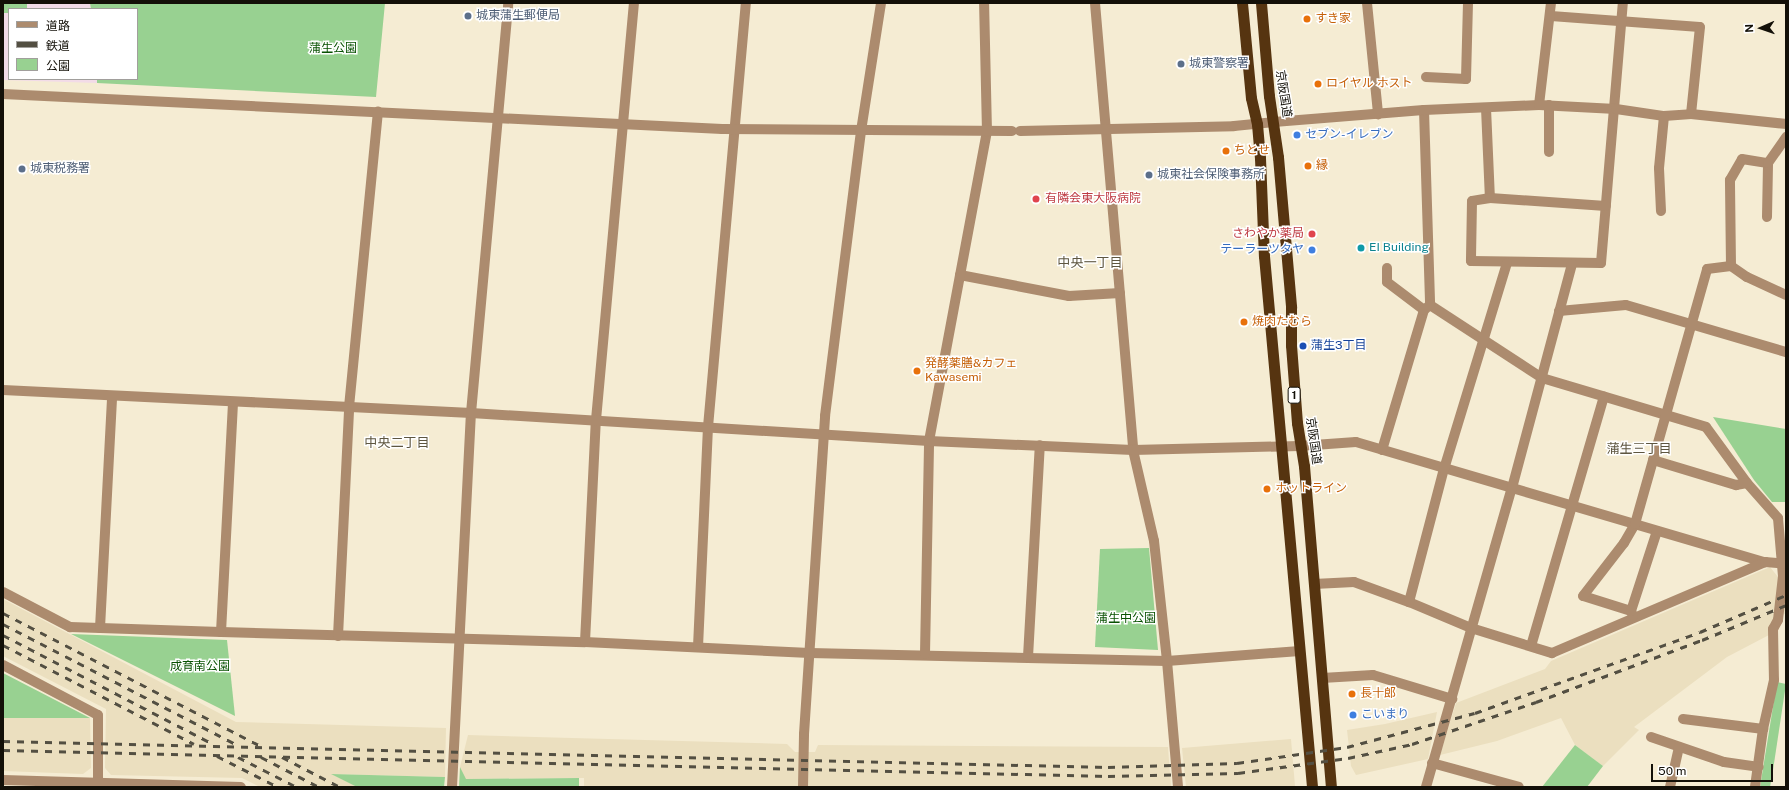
<!DOCTYPE html>
<html>
<head>
<meta charset="utf-8">
<style>
	body { margin:0 }
	#map { position:relative; width:1789px; height:790px; overflow:hidden; background:#f5ecd3; font-family:"Public Sans","Noto Sans JP",sans-serif }
	div>[style] { position:absolute }
	.built>* { inset:0; background:#ebdfbf }
	.education>* { inset:0; background:#f2dbe7 }
	.green>* { inset:0; background:#98d191 }
	.minor>* { height:10px; margin:-5px; padding:0 5px; transform-origin:5px; border-radius:5px; background:#ac8b6e }
	.tertiary>* { height:10px; margin:-5px; padding:0 5px; transform-origin:5px; border-radius:5px; background:#ac8b6e }
	.trunk>* { height:11px; margin:-5.5px; padding:0 5.5px; transform-origin:5.5px; border-radius:5.5px; background:#563410 }
	.rail>* { height:3px; margin-top:-1.5px; transform-origin:0; background:repeating-linear-gradient(90deg,#534f42 0 7px,transparent 0 14px) }
	.dots>* { width:11px; height:11px; translate:-50% -50%; box-sizing:border-box; border:2px solid #fff; border-radius:50% }
	span { translate:-50% -50%; white-space:nowrap; text-align:center; line-height:1.15; -webkit-text-stroke:3px #fff; paint-order:stroke }
	.shield-label span { padding:1px 3px; background:#fff; border:1px solid; border-radius:3px; -webkit-text-stroke-width:0 }
	.shield-label { font-size:11px; color:#131008; font-weight:700 }
	.service-label { font-size:12px; color:#4e5e75 }
	.left { translate:0 -50%; text-align:left }
	.food-label { font-size:12px; color:#c56008 }
	.park-label { font-size:12px; color:#085102 }
	.street-label { font-size:12px; color:#131008 }
	.shop-label { font-size:12px; color:#366cbe }
	.right { translate:-100% -50%; text-align:right }
	.health-label { font-size:12px; color:#be3a42 }
	.culture-label { font-size:12px; color:#0d838f }
	.transit-label { font-size:12px; color:#164399 }
	.neighbourhood-label { font-size:13px; color:#5e5640 }
	.frame { position:absolute; inset:0; border:4px solid #131008; pointer-events:none }
	.legend { position:absolute; left:8px; top:8px; width:130px; height:72px; box-sizing:border-box; background:#fff; border:1px solid #a19f9c; margin:0; padding:5px 7px; list-style:none; font-size:12px; color:#131008 }
	.legend li { display:flex; align-items:center; gap:8px; height:20px }
	.legend b { width:20px; border:1px solid #a19f9c }
	.north { position:absolute; left:1741px; top:8px; width:40px; height:40px; -webkit-text-stroke:3px #fff; paint-order:stroke; rotate:268deg; font-size:11px; font-weight:700; line-height:16px; text-align:center; color:#131008 }
	.north::after { content:''; display:block; margin:auto; width:14px; height:18px; background:#131008; clip-path:polygon(50% 0,100% 100%,50% 72%,0 100%) }
	.scale { position:absolute; left:1651px; top:764px; width:122px; height:18px; box-sizing:border-box; border:2px solid #131008; border-top:0; padding-left:5px; font-size:12px; line-height:14px; white-space:nowrap; color:#131008; -webkit-text-stroke:3px #fff; paint-order:stroke }
</style>
</head>
<body>
<div id="map">
	<div class="built">
		<div style="clip-path:polygon(1770px 567px,1778px 577px,1786px 573px,1786px 613px,1770px 623px,1769px 635px,1727px 657px,1634px 727px,1639px 730px,1603px 766px,1575px 745px,1561px 718px,1497px 741px,1440px 755px,1456px 703px,1545px 669px,1551px 661px)"></div>
		<div style="clip-path:polygon(3px 599px,236px 722px,446px 728px,445px 777px,332px 774px,357px 787px,260px 787px,242px 778px,111px 775px,105px 768px,106px 709px,3px 656px)"></div>
		<div style="clip-path:polygon(1437px 712px,1428px 759px,1356px 775px,1351px 766px,1347px 730px,1385px 724px)"></div>
		<div style="clip-path:polygon(3px 718px,90px 718px,91px 768px,83px 774px,3px 771px)"></div>
		<div style="clip-path:polygon(468px 735px,787px 744px,795px 752px,815px 752px,818px 745px,1168px 747px,1171px 787px,584px 787px,584px 778px,465px 779px,460px 767px)"></div>
		<div style="clip-path:polygon(1291px 739px,1295px 786px,1186px 787px,1182px 748px)"></div>
	</div>
	<div class="education">
		<div style="clip-path:polygon(3px 3px,90px 3px,91px 9px,9px 9px,9px 79px,97px 79px,97px 83px,3px 80px)"></div>
	</div>
	<div class="green">
		<div style="clip-path:polygon(3px 3px,27px 3px,27px 9px,9px 9px,9px 13px,3px 13px)"></div>
		<div style="clip-path:polygon(90px 3px,385px 3px,376px 97px,97px 83px,97px 79px,137px 79px,137px 9px,91px 9px)"></div>
		<div style="clip-path:polygon(1713px 417px,1786px 429px,1786px 502px,1772px 502px,1754px 480px)"></div>
		<div style="clip-path:polygon(1149px 548px,1158px 650px,1095px 647px,1100px 549px)"></div>
		<div style="clip-path:polygon(71px 634px,227px 640px,235px 716px)"></div>
		<div style="clip-path:polygon(3px 673px,90px 718px,3px 718px)"></div>
		<div style="clip-path:polygon(1777px 682px,1786px 684px,1773px 770px,1770px 787px,1760px 787px)"></div>
		<div style="clip-path:polygon(1575px 745px,1603px 766px,1587px 787px,1542px 787px)"></div>
		<div style="clip-path:polygon(460px 767px,466px 779px,579px 778px,579px 787px,459px 787px)"></div>
		<div style="clip-path:polygon(331px 774px,445px 777px,444px 787px,357px 787px)"></div>
	</div>
	<div class="minor">
		<div style="left:1095px;top:3px;width:449px;rotate:85.1deg"></div>
		<div style="left:1133px;top:450px;width:93px;rotate:77deg"></div>
		<div style="left:1154px;top:541px;width:121px;rotate:83.8deg"></div>
		<div style="left:1167px;top:661px;width:126px;rotate:85deg"></div>
		<div style="left:1367px;top:3px;width:112px;rotate:84.3deg"></div>
		<div style="left:1551px;top:16px;width:149px;rotate:4.2deg"></div>
		<div style="left:1700px;top:27px;width:87px;rotate:95.9deg"></div>
		<div style="left:1426px;top:77px;width:40px;rotate:2.9deg"></div>
		<div style="left:1466px;top:79px;width:76px;rotate:-88.5deg"></div>
		<div style="left:1539px;top:105px;width:103px;rotate:-83.3deg"></div>
		<div style="left:1549px;top:105px;width:47px;rotate:90deg"></div>
		<div style="left:1486px;top:108px;width:90px;rotate:87.5deg"></div>
		<div style="left:1490px;top:198px;width:18px;rotate:171deg"></div>
		<div style="left:1472px;top:201px;width:60px;rotate:91deg"></div>
		<div style="left:1471px;top:261px;width:130px;rotate:0.9deg"></div>
		<div style="left:1601px;top:263px;width:261px;rotate:-85.2deg"></div>
		<div style="left:1424px;top:110px;width:195px;rotate:88.2deg"></div>
		<div style="left:1430px;top:305px;width:134px;rotate:33.1deg"></div>
		<div style="left:1542px;top:378px;width:171px;rotate:16.6deg"></div>
		<div style="left:1706px;top:427px;width:69px;rotate:53.8deg"></div>
		<div style="left:1747px;top:483px;width:47px;rotate:48.5deg"></div>
		<div style="left:1778px;top:518px;width:58px;rotate:85.1deg"></div>
		<div style="left:1783px;top:576px;width:44px;rotate:96.5deg"></div>
		<div style="left:1778px;top:620px;width:10px;rotate:119deg"></div>
		<div style="left:1773px;top:629px;width:51px;rotate:88.9deg"></div>
		<div style="left:1774px;top:680px;width:50px;rotate:102.7deg"></div>
		<div style="left:1763px;top:729px;width:59px;rotate:97.9deg"></div>
		<div style="left:1274px;top:122px;width:150px;rotate:-4.6deg"></div>
		<div style="left:1424px;top:110px;width:115px;rotate:-2.5deg"></div>
		<div style="left:1539px;top:105px;width:77px;rotate:3deg"></div>
		<div style="left:1616px;top:109px;width:49px;rotate:8.3deg"></div>
		<div style="left:1664px;top:116px;width:27px;rotate:-4deg"></div>
		<div style="left:1691px;top:114px;width:96px;rotate:6deg"></div>
		<div style="left:1490px;top:198px;width:116px;rotate:3.9deg"></div>
		<div style="left:1661px;top:211px;width:43px;rotate:-92.7deg"></div>
		<div style="left:1659px;top:168px;width:52px;rotate:-84.5deg"></div>
		<div style="left:1767px;top:217px;width:54px;rotate:-88.9deg"></div>
		<div style="left:1731px;top:266px;width:19px;rotate:35deg"></div>
		<div style="left:1747px;top:277px;width:43px;rotate:24.8deg"></div>
		<div style="left:1387px;top:268px;width:14px;rotate:90deg"></div>
		<div style="left:1387px;top:282px;width:46px;rotate:37.1deg"></div>
		<div style="left:960px;top:275px;width:111px;rotate:10.9deg"></div>
		<div style="left:1069px;top:296px;width:51px;rotate:-3.4deg"></div>
		<div style="left:1559px;top:311px;width:67px;rotate:-5.1deg"></div>
		<div style="left:1626px;top:305px;width:167px;rotate:16.4deg"></div>
		<div style="left:233px;top:403px;width:229px;rotate:93deg"></div>
		<div style="left:221px;top:632px;width:364px;rotate:1.6deg"></div>
		<div style="left:585px;top:642px;width:225px;rotate:2.8deg"></div>
		<div style="left:810px;top:653px;width:357px;rotate:1.3deg"></div>
		<div style="left:1167px;top:661px;width:133px;rotate:-4.3deg"></div>
		<div style="left:1300px;top:446px;width:56px;rotate:-4.1deg"></div>
		<div style="left:1356px;top:442px;width:426px;rotate:16.4deg"></div>
		<div style="left:1382px;top:450px;width:146px;rotate:-73.3deg"></div>
		<div style="left:1424px;top:310px;width:8px;rotate:-40deg"></div>
		<div style="left:1653px;top:460px;width:87px;rotate:16.8deg"></div>
		<div style="left:1736px;top:485px;width:11px;rotate:-10deg"></div>
		<div style="left:1314px;top:584px;width:40px;rotate:-2.9deg"></div>
		<div style="left:1354px;top:582px;width:59px;rotate:20deg"></div>
		<div style="left:1409px;top:602px;width:67px;rotate:22.8deg"></div>
		<div style="left:1471px;top:628px;width:85px;rotate:17.2deg"></div>
		<div style="left:1552px;top:653px;width:232px;rotate:-23.1deg"></div>
		<div style="left:1765px;top:562px;width:21px;rotate:5deg"></div>
		<div style="left:3px;top:592px;width:76px;rotate:27.6deg"></div>
		<div style="left:70px;top:627px;width:151px;rotate:1.9deg"></div>
		<div style="left:1409px;top:602px;width:138px;rotate:-75.3deg"></div>
		<div style="left:1444px;top:469px;width:215px;rotate:-73deg"></div>
		<div style="left:1631px;top:611px;width:50px;rotate:-162.6deg"></div>
		<div style="left:1583px;top:596px;width:67px;rotate:-52.3deg"></div>
		<div style="left:1624px;top:543px;width:22px;rotate:-60deg"></div>
		<div style="left:1635px;top:524px;width:265px;rotate:-74.2deg"></div>
		<div style="left:1707px;top:269px;width:24px;rotate:-7deg"></div>
		<div style="left:1731px;top:266px;width:86px;rotate:-90.7deg"></div>
		<div style="left:1730px;top:180px;width:24px;rotate:-60deg"></div>
		<div style="left:1742px;top:159px;width:26px;rotate:9deg"></div>
		<div style="left:1768px;top:163px;width:32px;rotate:-55deg"></div>
		<div style="left:1633px;top:616px;width:5px;rotate:-112deg"></div>
		<div style="left:1631px;top:611px;width:84px;rotate:-72deg"></div>
		<div style="left:100px;top:628px;width:232px;rotate:-87deg"></div>
		<div style="left:338px;top:636px;width:229px;rotate:-87.2deg"></div>
		<div style="left:349px;top:407px;width:297px;rotate:-84.4deg"></div>
		<div style="left:585px;top:642px;width:222px;rotate:-87.2deg"></div>
		<div style="left:596px;top:420px;width:419px;rotate:-84.8deg"></div>
		<div style="left:1531px;top:646px;width:260px;rotate:-73.7deg"></div>
		<div style="left:698px;top:647px;width:220px;rotate:-87.4deg"></div>
		<div style="left:708px;top:427px;width:426px;rotate:-84.9deg"></div>
		<div style="left:925px;top:654px;width:213px;rotate:-88.9deg"></div>
		<div style="left:929px;top:441px;width:314px;rotate:-79.4deg"></div>
		<div style="left:987px;top:132px;width:129px;rotate:-91.3deg"></div>
		<div style="left:1028px;top:657px;width:212px;rotate:-86.8deg"></div>
		<div style="left:3px;top:665px;width:107px;rotate:27.8deg"></div>
		<div style="left:98px;top:715px;width:72px;rotate:90deg"></div>
		<div style="left:1322px;top:678px;width:51px;rotate:-3.4deg"></div>
		<div style="left:1373px;top:675px;width:83px;rotate:16.9deg"></div>
		<div style="left:1683px;top:719px;width:81px;rotate:7.1deg"></div>
		<div style="left:1651px;top:737px;width:77px;rotate:18.9deg"></div>
		<div style="left:1724px;top:762px;width:35px;rotate:8deg"></div>
		<div style="left:1432px;top:763px;width:90px;rotate:15.4deg"></div>
		<div style="left:3px;top:780px;width:238px;rotate:1.7deg"></div>
		<div style="left:452px;top:787px;width:374px;rotate:-87.1deg"></div>
		<div style="left:471px;top:413px;width:412px;rotate:-84.8deg"></div>
		<div style="left:803px;top:787px;width:53px;rotate:-88.9deg"></div>
		<div style="left:1426px;top:787px;width:311px;rotate:-74deg"></div>
		<div style="left:1512px;top:488px;width:232px;rotate:-75deg"></div>
		<div style="left:1670px;top:787px;width:41px;rotate:-77.3deg"></div>
	</div>
	<div class="tertiary">
		<div style="left:3px;top:94px;width:720px;rotate:2.79deg"></div>
		<div style="left:722px;top:129px;width:290px;rotate:0.4deg"></div>
		<div style="left:1020px;top:131px;width:214px;rotate:-1.3deg"></div>
		<div style="left:1234px;top:126px;width:40px;rotate:-5.7deg"></div>
		<div style="left:3px;top:390px;width:469px;rotate:2.8deg"></div>
		<div style="left:471px;top:413px;width:459px;rotate:3.5deg"></div>
		<div style="left:929px;top:441px;width:204px;rotate:2.5deg"></div>
		<div style="left:1133px;top:450px;width:167px;rotate:-1.4deg"></div>
		<div style="left:804px;top:734px;width:319px;rotate:-86.2deg"></div>
		<div style="left:825px;top:416px;width:287px;rotate:-82.8deg"></div>
		<div style="left:861px;top:131px;width:130px;rotate:-81.1deg"></div>
	</div>
	<div class="trunk">
		<div style="left:1242px;top:3px;width:95px;rotate:84.6deg"></div>
		<div style="left:1251px;top:98px;width:27px;rotate:77deg"></div>
		<div style="left:1257px;top:124px;width:34px;rotate:85deg"></div>
		<div style="left:1260px;top:158px;width:98px;rotate:87.7deg"></div>
		<div style="left:1264px;top:256px;width:533px;rotate:84.83deg"></div>
		<div style="left:1261px;top:3px;width:93px;rotate:85.1deg"></div>
		<div style="left:1269px;top:96px;width:62px;rotate:81.6deg"></div>
		<div style="left:1278px;top:157px;width:151px;rotate:85deg"></div>
		<div style="left:1291px;top:307px;width:38px;rotate:90deg"></div>
		<div style="left:1291px;top:345px;width:78px;rotate:85.6deg"></div>
		<div style="left:1297px;top:423px;width:44px;rotate:80.8deg"></div>
		<div style="left:1304px;top:466px;width:322px;rotate:85.2deg"></div>
	</div>
	<div class="rail">
		<div style="left:3px;top:613px;width:288px;rotate:27.3deg"></div>
		<div style="left:3px;top:624px;width:263px;rotate:27.3deg"></div>
		<div style="left:3px;top:635px;width:237px;rotate:27.4deg"></div>
		<div style="left:3px;top:645px;width:215px;rotate:27.4deg"></div>
		<div style="left:3px;top:741px;width:1105px;rotate:1.35deg"></div>
		<div style="left:1108px;top:767px;width:129px;rotate:-1.8deg"></div>
		<div style="left:1237px;top:763px;width:111px;rotate:-8.3deg"></div>
		<div style="left:1347px;top:747px;width:132px;rotate:-14.9deg"></div>
		<div style="left:1475px;top:713px;width:239px;rotate:-19.8deg"></div>
		<div style="left:1700px;top:632px;width:94px;rotate:-23.3deg"></div>
		<div style="left:3px;top:750px;width:1105px;rotate:1.35deg"></div>
		<div style="left:1108px;top:776px;width:130px;rotate:-1.3deg"></div>
		<div style="left:1238px;top:773px;width:111px;rotate:-7.8deg"></div>
		<div style="left:1348px;top:758px;width:66px;rotate:-12.3deg"></div>
		<div style="left:1412px;top:744px;width:131px;rotate:-18.7deg"></div>
		<div style="left:1536px;top:702px;width:177px;rotate:-20.5deg"></div>
		<div style="left:1702px;top:640px;width:91px;rotate:-22.6deg"></div>
		<div style="left:217px;top:756px;width:68px;rotate:26.9deg"></div>
		<div style="left:238px;top:757px;width:66px;rotate:27deg"></div>
		<div style="left:261px;top:757px;width:65px;rotate:27.3deg"></div>
		<div style="left:282px;top:757px;width:65px;rotate:27.3deg"></div>
	</div>
	<div class="dots">
		<div style="left:468px;top:16px;background:#5c6f8a"></div>
		<div style="left:1307px;top:19px;background:#e8710a"></div>
		<div style="left:1181px;top:64px;background:#5c6f8a"></div>
		<div style="left:1318px;top:84px;background:#e8710a"></div>
		<div style="left:1297px;top:135px;background:#3f7fe0"></div>
		<div style="left:1226px;top:151px;background:#e8710a"></div>
		<div style="left:1308px;top:166px;background:#e8710a"></div>
		<div style="left:22px;top:169px;background:#5c6f8a"></div>
		<div style="left:1149px;top:175px;background:#5c6f8a"></div>
		<div style="left:1036px;top:199px;background:#e0444e"></div>
		<div style="left:1312px;top:234px;background:#e0444e"></div>
		<div style="left:1361px;top:248px;background:#0f9aa8"></div>
		<div style="left:1312px;top:250px;background:#3f7fe0"></div>
		<div style="left:1244px;top:322px;background:#e8710a"></div>
		<div style="left:1303px;top:346px;background:#1a4fb4"></div>
		<div style="left:917px;top:371px;background:#e8710a"></div>
		<div style="left:1267px;top:489px;background:#e8710a"></div>
		<div style="left:1352px;top:694px;background:#e8710a"></div>
		<div style="left:1353px;top:715px;background:#3f7fe0"></div>
	</div>
	<div class="shield-label">
		<span style="left:1294px;top:395px">1</span>
	</div>
	<div class="service-label">
		<span class="left" style="left:476px;top:16px">城東蒲生郵便局</span>
		<span class="left" style="left:1189px;top:64px">城東警察署</span>
		<span class="left" style="left:30px;top:169px">城東税務署</span>
		<span class="left" style="left:1157px;top:175px">城東社会保険事務所</span>
	</div>
	<div class="food-label">
		<span class="left" style="left:1315px;top:19px">すき家</span>
		<span class="left" style="left:1326px;top:84px">ロイヤル ホスト</span>
		<span class="left" style="left:1234px;top:151px">ちとせ</span>
		<span class="left" style="left:1316px;top:166px">縁</span>
		<span class="left" style="left:1252px;top:322px">焼肉たむら</span>
		<span class="left" style="left:925px;top:371px">発酵薬膳&amp;カフェ<br>Kawasemi</span>
		<span class="left" style="left:1275px;top:489px">ホットライン</span>
		<span class="left" style="left:1360px;top:694px">長十郎</span>
	</div>
	<div class="park-label">
		<span style="left:333px;top:49px">蒲生公園</span>
		<span style="left:1126px;top:619px">蒲生中公園</span>
		<span style="left:200px;top:667px">成育南公園</span>
	</div>
	<div class="street-label">
		<span style="left:1283px;top:94px;rotate:81deg">京阪国道</span>
		<span style="left:1313px;top:441px;rotate:82deg">京阪国道</span>
	</div>
	<div class="shop-label">
		<span class="left" style="left:1305px;top:135px">セブン-イレブン</span>
		<span class="right" style="left:1304px;top:250px">テーラーツタヤ</span>
		<span class="left" style="left:1361px;top:715px">こいまり</span>
	</div>
	<div class="health-label">
		<span class="left" style="left:1045px;top:199px">有隣会東大阪病院</span>
		<span class="right" style="left:1304px;top:234px">さわやか薬局</span>
	</div>
	<div class="culture-label">
		<span class="left" style="left:1369px;top:248px">EI Building</span>
	</div>
	<div class="transit-label">
		<span class="left" style="left:1311px;top:346px">蒲生3丁目</span>
	</div>
	<div class="neighbourhood-label">
		<span style="left:1090px;top:263px">中央一丁目</span>
		<span style="left:397px;top:443px">中央二丁目</span>
		<span style="left:1639px;top:449px">蒲生三丁目</span>
	</div>
	<div class="frame"></div>
	<ul class="legend">
	<li><b style="height:5px;background:#ac8b6e"></b>道路</li>
	<li><b style="height:5px;background:#534f42"></b>鉄道</li>
	<li><b style="height:11px;background:#98d191"></b>公園</li>
	</ul>
	<div class="north">N</div>
	<div class="scale">50 m</div>
</div>
</body>
</html>
